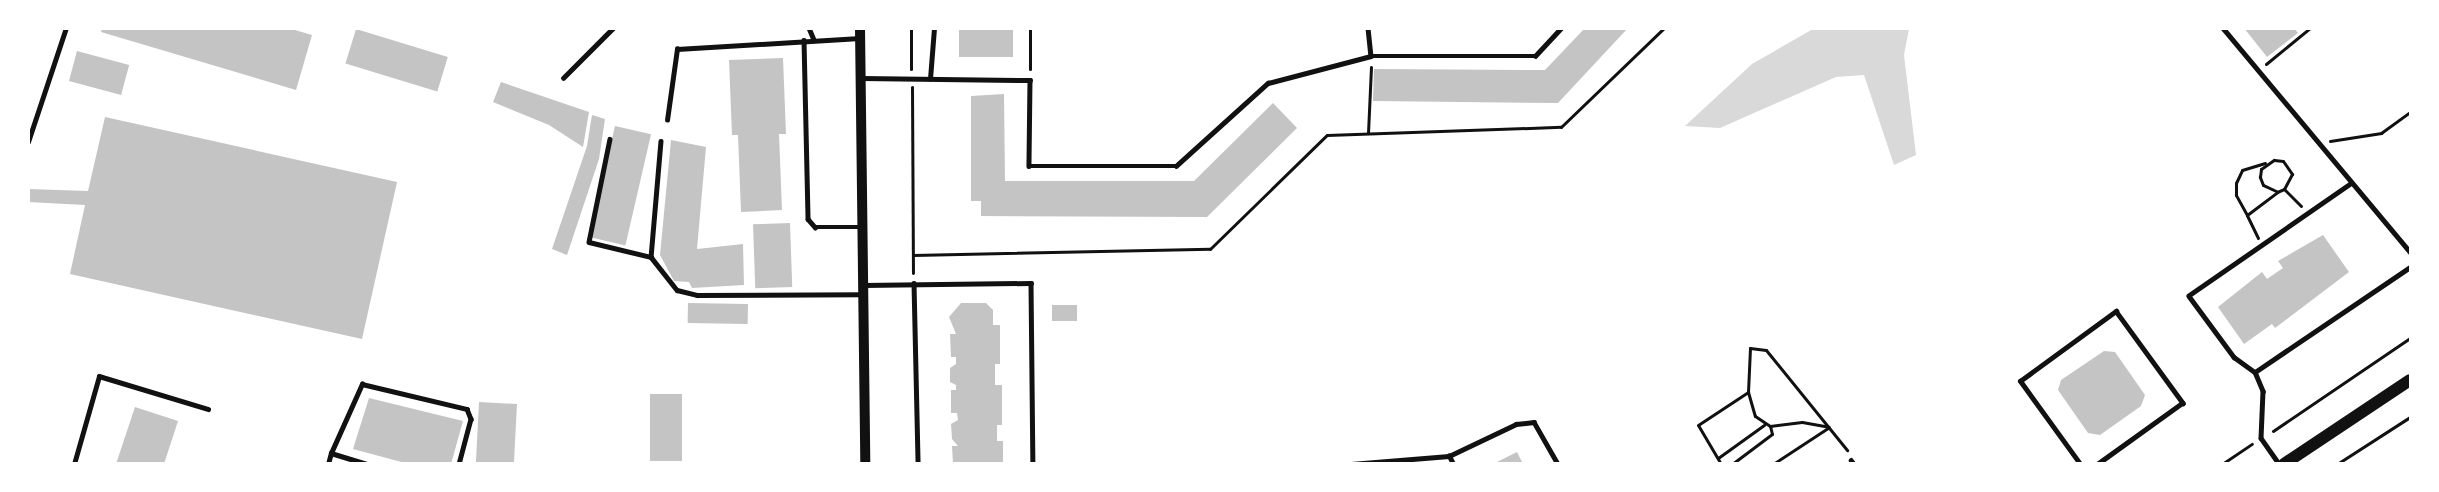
<!DOCTYPE html>
<html>
<head>
<meta charset="utf-8">
<style>
	body { margin:0 }
	#map { position:relative; width:2439px; height:492px; overflow:hidden; background:#fff; font-family:Georgia,serif }
	div>[style] { position:absolute }
	.water>* { inset:0; background:#d9d9d9 }
	.building>* { inset:0; background:#c4c4c4; transform-origin:0 0 }
	.path>* { height:3px; margin:-1.5px; padding:0 1.5px; transform-origin:1.5px; border-radius:1.5px; background:#111 }
	.service>* { height:4.5px; margin:-2.25px; padding:0 2.25px; transform-origin:2.25px; border-radius:2.25px; background:#111 }
	.tertiary>* { height:10px; margin:-5px; padding:0 5px; transform-origin:5px; border-radius:5px; background:#111 }
	.secondary>* { height:12px; margin:-6px; padding:0 6px; transform-origin:6px; border-radius:6px; background:#111 }
	span { translate:-50% -50%; white-space:nowrap; text-align:center; line-height:1.15; -webkit-text-stroke:5px #fff; paint-order:stroke }
	.frame { position:absolute; inset:0; border:30px solid #fff; pointer-events:none }
</style>
</head>
<body>
<div id="map">
	<div class="water">
		<div style="clip-path:polygon(1813px 29px,1909px 29px,1904px 55px,1916px 155px,1894px 165px,1864px 75px,1836px 77px,1720px 128px,1685px 126px,1752px 64px)"></div>
	</div>
	<div class="building">
		<div style="clip-path:polygon(102px 28px,288px 28px,312px 35px,296px 90px,101px 32px)"></div>
		<div style="left:959px;top:28px;width:54px;height:29px"></div>
		<div style="clip-path:polygon(1585px 28px,1628px 28px,1558px 103px,1373px 101px,1374px 69px,1545px 70px)"></div>
		<div style="clip-path:polygon(2244px 28px,2294px 28px,2298px 33px,2267px 57px)"></div>
		<div style="left:356px;top:29px;width:96px;height:36px;rotate:17deg"></div>
		<div style="left:77px;top:51px;width:54px;height:31px;rotate:15deg"></div>
		<div style="clip-path:polygon(783px 58px,786px 134px,779px 134px,782px 210px,741px 212px,738px 135px,732px 135px,729px 60px)"></div>
		<div style="clip-path:polygon(501px 82px,589px 112px,583px 147px,549px 125px,493px 102px)"></div>
		<div style="clip-path:polygon(1004px 94px,1005px 181px,1194px 181px,1273px 103px,1297px 128px,1207px 217px,981px 216px,981px 201px,971px 201px,971px 96px)"></div>
		<div style="clip-path:polygon(592px 115px,605px 119px,599px 159px,567px 255px,552px 249px,587px 146px)"></div>
		<div style="clip-path:polygon(105px 117px,397px 182px,362px 339px,70px 274px,85px 205px,28px 202px,28px 189px,88px 191px)"></div>
		<div style="left:615px;top:126px;width:37px;height:114px;rotate:13deg"></div>
		<div style="clip-path:polygon(671px 140px,706px 147px,697px 249px,743px 244px,744px 285px,692px 288px,689px 282px,674px 281px,660px 255px)"></div>
		<div style="left:790px;top:223px;width:64px;height:37px;rotate:88deg"></div>
		<div style="clip-path:polygon(2323px 235px,2349px 272px,2275px 328px,2272px 324px,2244px 344px,2218px 307px,2262px 272px,2267px 279px,2283px 268px,2278px 261px)"></div>
		<div style="left:688px;top:303px;width:60px;height:20px;rotate:1deg"></div>
		<div style="clip-path:polygon(961px 303px,986px 303px,993px 310px,993px 325px,1000px 325px,1000px 364px,995px 364px,995px 385px,1002px 385px,1002px 425px,997px 425px,997px 441px,1003px 441px,1003px 464px,953px 464px,952px 446px,958px 446px,952px 439px,951px 424px,958px 420px,957px 413px,951px 413px,951px 390px,956px 390px,956px 385px,950px 382px,950px 368px,956px 364px,956px 357px,951px 357px,950px 334px,956px 334px,949px 317px)"></div>
		<div style="left:1077px;top:305px;width:16px;height:25px;rotate:90deg"></div>
		<div style="clip-path:polygon(2104px 351px,2115px 352px,2145px 395px,2141px 406px,2100px 435px,2088px 433px,2058px 390px,2061px 380px)"></div>
		<div style="left:650px;top:394px;width:32px;height:67px"></div>
		<div style="clip-path:polygon(369px 398px,463px 421px,451px 464px,409px 464px,353px 449px)"></div>
		<div style="left:517px;top:404px;width:60px;height:38px;rotate:93deg"></div>
		<div style="clip-path:polygon(135px 407px,178px 421px,164px 464px,116px 464px)"></div>
		<div style="clip-path:polygon(1517px 452px,1523px 464px,1493px 464px)"></div>
	</div>
	<div class="path">
		<div style="left:911px;top:28px;width:41px;rotate:90deg"></div>
		<div style="left:1030px;top:28px;width:41px;rotate:90deg"></div>
		<div style="left:2266px;top:64px;width:57px;rotate:-39.3deg"></div>
		<div style="left:912px;top:87px;width:186px;rotate:89.7deg"></div>
		<div style="left:1368px;top:133px;width:66px;rotate:-87.4deg"></div>
		<div style="left:2330px;top:141px;width:52px;rotate:-8.9deg"></div>
		<div style="left:2381px;top:133px;width:36px;rotate:-36deg"></div>
		<div style="left:2276px;top:191px;width:14px;rotate:-155deg"></div>
		<div style="left:2263px;top:185px;width:9px;rotate:-111deg"></div>
		<div style="left:2260px;top:177px;width:8px;rotate:-83deg"></div>
		<div style="left:2261px;top:169px;width:16px;rotate:-35deg"></div>
		<div style="left:2274px;top:160px;width:9px;rotate:6deg"></div>
		<div style="left:2283px;top:161px;width:16px;rotate:55deg"></div>
		<div style="left:2292px;top:174px;width:17px;rotate:118deg"></div>
		<div style="left:2247px;top:215px;width:23px;rotate:-119deg"></div>
		<div style="left:2236px;top:195px;width:12px;rotate:-90deg"></div>
		<div style="left:2236px;top:183px;width:14px;rotate:-65deg"></div>
		<div style="left:2242px;top:170px;width:24px;rotate:-17deg"></div>
		<div style="left:2258px;top:238px;width:25px;rotate:-116deg"></div>
		<div style="left:2247px;top:215px;width:38px;rotate:-37deg"></div>
		<div style="left:2277px;top:192px;width:8px;rotate:-23deg"></div>
		<div style="left:2284px;top:189px;width:24px;rotate:45deg"></div>
		<div style="left:913px;top:255px;width:297px;rotate:-1.2deg"></div>
		<div style="left:1210px;top:249px;width:163px;rotate:-44.3deg"></div>
		<div style="left:1327px;top:135px;width:234px;rotate:-2deg"></div>
		<div style="left:1561px;top:127px;width:143px;rotate:-43.9deg"></div>
		<div style="left:1748px;top:392px;width:25px;rotate:74deg"></div>
		<div style="left:1755px;top:416px;width:18px;rotate:34deg"></div>
		<div style="left:2273px;top:431px;width:166px;rotate:-34.2deg"></div>
		<div style="left:1718px;top:458px;width:57px;rotate:-35.7deg"></div>
		<div style="left:1721px;top:464px;width:45px;rotate:-120.5deg"></div>
		<div style="left:1698px;top:425px;width:60px;rotate:-33.4deg"></div>
		<div style="left:1748px;top:392px;width:44px;rotate:-87.4deg"></div>
		<div style="left:1750px;top:348px;width:16px;rotate:7deg"></div>
		<div style="left:1766px;top:350px;width:129px;rotate:51deg"></div>
		<div style="left:1732px;top:464px;width:50px;rotate:-36.9deg"></div>
		<div style="left:1772px;top:434px;width:8px;rotate:-104deg"></div>
		<div style="left:1770px;top:426px;width:32px;rotate:-7deg"></div>
		<div style="left:1802px;top:422px;width:27px;rotate:10deg"></div>
		<div style="left:1773px;top:464px;width:66px;rotate:-33.2deg"></div>
		<div style="left:2222px;top:464px;width:36px;rotate:-34deg"></div>
		<div style="left:2337px;top:464px;width:87px;rotate:-32.8deg"></div>
	</div>
	<div class="service">
		<div style="left:809px;top:28px;width:13px;rotate:67deg"></div>
		<div style="left:1368px;top:28px;width:28px;rotate:84deg"></div>
		<div style="left:2223px;top:28px;width:292px;rotate:50.1deg"></div>
		<div style="left:804px;top:40px;width:179px;rotate:88.7deg"></div>
		<div style="left:808px;top:219px;width:11px;rotate:49deg"></div>
		<div style="left:815px;top:227px;width:45px"></div>
		<div style="left:563px;top:78px;width:71px;rotate:-45deg"></div>
		<div style="left:861px;top:78px;width:169px;rotate:0.7deg"></div>
		<div style="left:1030px;top:80px;width:86px;rotate:90.7deg"></div>
		<div style="left:1029px;top:166px;width:147px"></div>
		<div style="left:1176px;top:166px;width:124px;rotate:-42.1deg"></div>
		<div style="left:1268px;top:83px;width:106px;rotate:-14.7deg"></div>
		<div style="left:1371px;top:56px;width:164px"></div>
		<div style="left:1535px;top:56px;width:38px;rotate:-47deg"></div>
		<div style="left:930px;top:79px;width:51px;rotate:-85.5deg"></div>
		<div style="left:667px;top:120px;width:72px;rotate:-82deg"></div>
		<div style="left:677px;top:49px;width:183px;rotate:-3.4deg"></div>
		<div style="left:610px;top:139px;width:105px;rotate:101.5deg"></div>
		<div style="left:589px;top:242px;width:64px;rotate:13.6deg"></div>
		<div style="left:661px;top:141px;width:116px;rotate:94.9deg"></div>
		<div style="left:651px;top:257px;width:42px;rotate:51.8deg"></div>
		<div style="left:677px;top:290px;width:21px;rotate:14deg"></div>
		<div style="left:697px;top:295px;width:165px;rotate:-0.3deg"></div>
		<div style="left:28px;top:142px;width:120px;rotate:-71.6deg"></div>
		<div style="left:2352px;top:183px;width:198px;rotate:145.3deg"></div>
		<div style="left:2189px;top:296px;width:76px;rotate:53.6deg"></div>
		<div style="left:2234px;top:357px;width:26px;rotate:36deg"></div>
		<div style="left:2255px;top:372px;width:187px;rotate:-34.1deg"></div>
		<div style="left:914px;top:283px;width:181px;rotate:88.7deg"></div>
		<div style="left:863px;top:285px;width:168px;rotate:-0.7deg"></div>
		<div style="left:1031px;top:283px;width:181px;rotate:89.4deg"></div>
		<div style="left:2255px;top:372px;width:21px;rotate:67deg"></div>
		<div style="left:2263px;top:391px;width:47px;rotate:92.4deg"></div>
		<div style="left:2261px;top:438px;width:32px;rotate:55deg"></div>
		<div style="left:331px;top:453px;width:76px;rotate:-65.8deg"></div>
		<div style="left:362px;top:384px;width:108px;rotate:13.4deg"></div>
		<div style="left:467px;top:409px;width:11px;rotate:68deg"></div>
		<div style="left:471px;top:419px;width:47px;rotate:104.9deg"></div>
		<div style="left:1851px;top:460px;width:5px;rotate:53deg"></div>
		<div style="left:74px;top:464px;width:91px;rotate:-74.1deg"></div>
		<div style="left:99px;top:376px;width:114px;rotate:16.8deg"></div>
		<div style="left:328px;top:464px;width:11px;rotate:-75deg"></div>
		<div style="left:331px;top:453px;width:38px;rotate:17deg"></div>
		<div style="left:1351px;top:464px;width:98px;rotate:-4.7deg"></div>
		<div style="left:1453px;top:464px;width:9px;rotate:-117deg"></div>
		<div style="left:1449px;top:456px;width:74px;rotate:-25.5deg"></div>
		<div style="left:1516px;top:424px;width:18px;rotate:-6deg"></div>
		<div style="left:1534px;top:422px;width:48px;rotate:60.3deg"></div>
		<div style="left:2080px;top:464px;width:102px;rotate:-125.9deg"></div>
		<div style="left:2020px;top:381px;width:119px;rotate:-36.1deg"></div>
		<div style="left:2116px;top:311px;width:114px;rotate:53.9deg"></div>
		<div style="left:2183px;top:403px;width:105px;rotate:144.3deg"></div>
	</div>
	<div class="tertiary">
		<div style="left:860px;top:28px;width:436px;rotate:89.3deg"></div>
	</div>
	<div class="secondary">
		<div style="left:2284px;top:464px;width:151px;rotate:-33.7deg"></div>
	</div>
	<div class="frame"></div>
</div>
</body>
</html>
